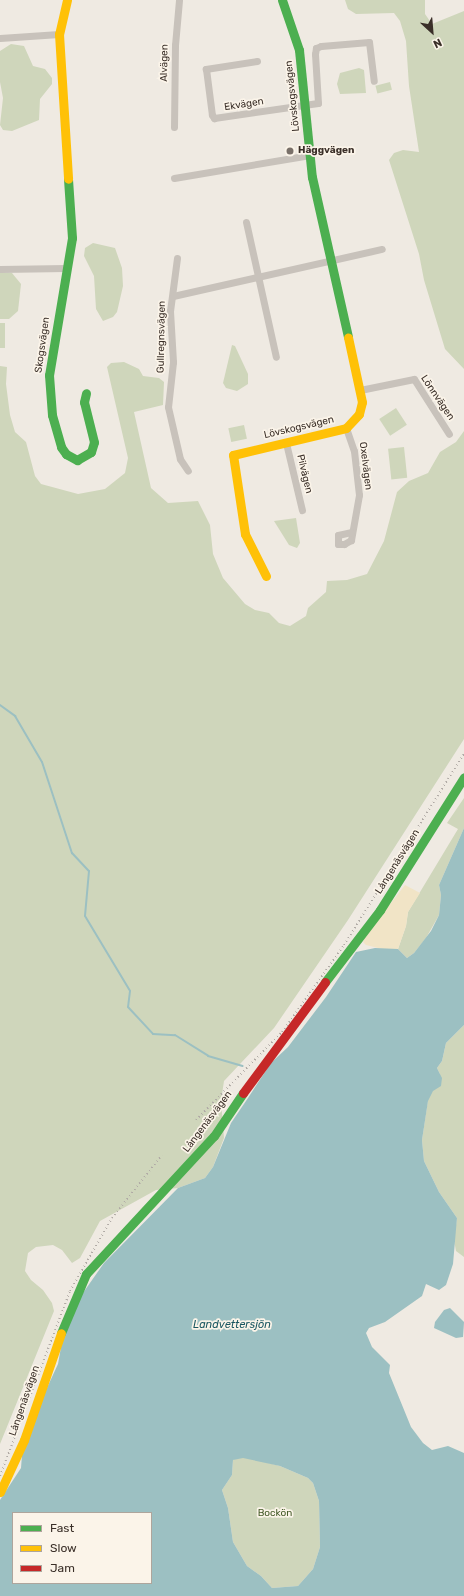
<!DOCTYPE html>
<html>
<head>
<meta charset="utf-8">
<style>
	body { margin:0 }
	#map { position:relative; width:464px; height:1596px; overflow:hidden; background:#efeae2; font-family:Rubik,sans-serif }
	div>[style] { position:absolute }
	.green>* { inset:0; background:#cfd6bb; transform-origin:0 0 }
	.sand>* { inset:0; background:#f1e4c6 }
	.water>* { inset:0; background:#9cc0c2 }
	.stream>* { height:2px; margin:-1px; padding:0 1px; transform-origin:1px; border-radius:1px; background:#9cc0c2 }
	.street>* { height:7px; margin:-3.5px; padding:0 3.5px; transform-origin:3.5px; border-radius:3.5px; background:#c8c2bb }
	.fast>* { height:9px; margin:-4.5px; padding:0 4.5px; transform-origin:4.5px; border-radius:4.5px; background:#4caf50 }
	.slow>* { height:9px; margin:-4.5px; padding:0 4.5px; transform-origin:4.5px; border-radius:4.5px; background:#ffc107 }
	.jam>* { height:9px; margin:-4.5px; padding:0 4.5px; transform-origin:4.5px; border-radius:4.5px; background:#c62828 }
	.rail>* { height:2px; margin-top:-1px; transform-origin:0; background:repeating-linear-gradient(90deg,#b0aaa5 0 1px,transparent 0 4px) }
	.dots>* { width:11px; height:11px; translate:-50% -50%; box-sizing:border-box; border:2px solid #fbf4e9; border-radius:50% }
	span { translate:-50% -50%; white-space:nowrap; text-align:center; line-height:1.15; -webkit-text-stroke:3.5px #fbf4e9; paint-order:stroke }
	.street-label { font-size:10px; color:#3a2f28 }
	.poi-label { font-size:10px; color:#3a2f28; font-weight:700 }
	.left { translate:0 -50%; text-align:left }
	.park-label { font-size:10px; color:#455b29 }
	.water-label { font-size:11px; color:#195660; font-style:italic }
	.legend { position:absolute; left:12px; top:1512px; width:140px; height:72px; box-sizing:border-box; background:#fbf4e9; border:1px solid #aea59c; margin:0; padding:5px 7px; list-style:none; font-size:12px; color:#3a2f28 }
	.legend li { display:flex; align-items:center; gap:8px; height:20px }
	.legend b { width:20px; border:1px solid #aea59c }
	.north { position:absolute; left:412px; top:12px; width:40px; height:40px; -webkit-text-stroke:3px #fbf4e9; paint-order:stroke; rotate:154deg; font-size:11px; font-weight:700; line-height:16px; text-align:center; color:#3a2f28 }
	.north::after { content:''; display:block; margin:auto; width:14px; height:18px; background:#3a2f28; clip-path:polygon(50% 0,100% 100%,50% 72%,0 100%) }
</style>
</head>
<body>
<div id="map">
	<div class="green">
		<div style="clip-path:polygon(345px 0,425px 0,425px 14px,432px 24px,464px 11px,464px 369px,445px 349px,424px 280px,419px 254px,389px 160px,394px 153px,403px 150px,419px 152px,409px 86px,406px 41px,400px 21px,394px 13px,356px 14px,348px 9px)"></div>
		<div style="clip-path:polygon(11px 44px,24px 46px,33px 66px,45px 69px,52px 78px,52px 84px,40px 99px,39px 120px,12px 131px,3px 130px,0 125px,3px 98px,0 82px,0 51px)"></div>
		<div style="clip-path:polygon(359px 68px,364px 70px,366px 93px,340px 94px,337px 84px,340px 73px)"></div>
		<div style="left:390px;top:82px;width:8px;height:15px;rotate:76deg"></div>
		<div style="clip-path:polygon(93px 243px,115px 248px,122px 268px,123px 286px,117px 312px,113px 317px,103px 321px,96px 309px,94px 276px,84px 256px,85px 248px)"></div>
		<div style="clip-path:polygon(0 272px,12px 273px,21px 284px,18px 311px,9px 319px,0 319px)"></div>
		<div style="left:0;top:323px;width:5px;height:25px"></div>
		<div style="clip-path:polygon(232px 345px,235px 346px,248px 374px,248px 384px,237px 391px,226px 388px,223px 383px)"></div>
		<div style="clip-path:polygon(124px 362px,139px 369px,143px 376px,159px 378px,164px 382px,163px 405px,134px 412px,151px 488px,168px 503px,198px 501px,210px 525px,213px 554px,223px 578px,245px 604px,255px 610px,269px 613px,279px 623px,290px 626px,306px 616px,308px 608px,326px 592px,327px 581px,347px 580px,367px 574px,384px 541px,397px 492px,409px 481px,428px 473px,440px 452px,456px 442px,464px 431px,464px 739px,348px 920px,274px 1028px,224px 1081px,221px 1101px,224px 1138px,213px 1167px,205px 1178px,178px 1188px,156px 1190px,100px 1221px,80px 1258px,72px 1263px,62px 1250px,53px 1245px,36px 1247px,28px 1253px,25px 1271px,31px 1280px,43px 1290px,52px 1303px,54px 1311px,0 1444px,0 366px,7px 367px,6px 384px,10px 415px,15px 432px,26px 442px,35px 476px,41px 484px,78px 494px,105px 489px,125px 473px,128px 458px,107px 367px,111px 363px)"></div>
		<div style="left:396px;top:408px;width:20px;height:20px;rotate:57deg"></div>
		<div style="left:244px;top:425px;width:14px;height:16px;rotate:78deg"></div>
		<div style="left:404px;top:447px;width:31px;height:16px;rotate:84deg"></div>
		<div style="clip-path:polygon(296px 518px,300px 543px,297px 548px,289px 545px,274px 521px)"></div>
		<div style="clip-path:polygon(464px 798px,464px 828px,439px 885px,441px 895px,439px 915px,426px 938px,414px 953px,407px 958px,398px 949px,406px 926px,408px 912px,458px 829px,447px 823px)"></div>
		<div style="clip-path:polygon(464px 1025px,464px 1257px,456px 1251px,454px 1240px,457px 1218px,439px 1192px,424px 1161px,422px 1140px,428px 1100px,440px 1074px,437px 1068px,442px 1061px,446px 1043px)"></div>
		<div style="clip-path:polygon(236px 1458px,249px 1458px,280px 1466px,308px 1478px,313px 1483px,319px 1501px,320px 1547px,313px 1569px,298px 1586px,272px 1588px,261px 1576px,247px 1566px,233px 1542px,228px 1508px,222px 1490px,232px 1475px,233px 1460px)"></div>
	</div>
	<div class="sand">
		<div style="clip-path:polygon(405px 885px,420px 893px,408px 912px,406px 926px,398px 949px,386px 950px,366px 945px,363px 942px,366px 935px)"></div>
	</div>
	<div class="water">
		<div style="clip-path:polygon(evenodd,464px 828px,464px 1025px,446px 1043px,442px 1061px,437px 1068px,442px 1078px,441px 1086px,433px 1091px,428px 1101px,422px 1140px,424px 1161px,439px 1192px,457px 1218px,453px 1264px,446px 1285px,439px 1290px,426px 1284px,422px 1296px,385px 1322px,369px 1328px,366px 1333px,372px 1347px,390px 1365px,389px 1373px,411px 1427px,423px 1443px,432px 1450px,448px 1446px,464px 1453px,464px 1596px,0 1596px,0 1500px,21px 1468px,22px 1455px,40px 1403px,58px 1364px,63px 1336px,78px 1300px,104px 1263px,178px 1188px,205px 1178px,213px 1167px,231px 1123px,248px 1098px,271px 1063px,288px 1047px,326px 997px,356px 952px,375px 948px,398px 949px,407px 958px,414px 953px,431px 931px,439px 915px,441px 895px,439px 885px,464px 828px,243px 1458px,280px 1466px,308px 1478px,313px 1483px,319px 1501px,320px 1547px,313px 1569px,298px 1586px,272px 1588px,261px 1576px,247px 1566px,233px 1542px,228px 1508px,222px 1490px,232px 1475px,233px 1460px,243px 1458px,464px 828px,13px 1513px,151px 1513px,151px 1583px,13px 1583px,13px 1513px)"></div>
		<div style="clip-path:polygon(450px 1308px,464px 1322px,463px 1337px,456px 1338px,434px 1328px,435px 1322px,444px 1310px)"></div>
	</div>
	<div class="stream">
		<div style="left:0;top:705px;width:19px;rotate:36deg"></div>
		<div style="left:15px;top:716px;width:53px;rotate:59.6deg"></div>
		<div style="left:42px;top:762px;width:96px;rotate:71.8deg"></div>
		<div style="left:72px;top:853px;width:25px;rotate:47deg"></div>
		<div style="left:89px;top:871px;width:45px;rotate:95.1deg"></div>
		<div style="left:85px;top:916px;width:87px;rotate:59deg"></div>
		<div style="left:130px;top:991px;width:16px;rotate:97deg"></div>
		<div style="left:128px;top:1007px;width:37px;rotate:47deg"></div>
		<div style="left:153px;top:1034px;width:22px;rotate:3deg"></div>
		<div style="left:175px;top:1035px;width:39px;rotate:32deg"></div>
		<div style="left:208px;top:1056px;width:36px;rotate:16deg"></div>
	</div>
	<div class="street">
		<div style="left:0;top:38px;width:59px;rotate:-3.9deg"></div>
		<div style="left:257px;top:61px;width:52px;rotate:171.1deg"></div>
		<div style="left:206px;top:69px;width:46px;rotate:82.6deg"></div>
		<div style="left:212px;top:115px;width:4px;rotate:56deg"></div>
		<div style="left:214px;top:118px;width:105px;rotate:-8.2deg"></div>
		<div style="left:318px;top:103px;width:49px;rotate:-93.5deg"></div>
		<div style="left:315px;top:54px;width:6px;rotate:-81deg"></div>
		<div style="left:316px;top:48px;width:5px;rotate:-22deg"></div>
		<div style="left:321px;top:46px;width:48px;rotate:-4.8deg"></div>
		<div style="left:369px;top:42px;width:39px;rotate:83deg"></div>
		<div style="left:174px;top:127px;width:82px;rotate:-89.3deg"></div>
		<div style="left:175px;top:45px;width:45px;rotate:-84.9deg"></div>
		<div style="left:174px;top:178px;width:138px;rotate:-9.6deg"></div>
		<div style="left:246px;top:222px;width:138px;rotate:77.5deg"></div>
		<div style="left:177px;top:258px;width:53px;rotate:97.5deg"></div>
		<div style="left:170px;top:311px;width:51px;rotate:86.6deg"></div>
		<div style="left:173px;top:362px;width:45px;rotate:96.3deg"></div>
		<div style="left:168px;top:407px;width:53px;rotate:77deg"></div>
		<div style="left:180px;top:459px;width:14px;rotate:56deg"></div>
		<div style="left:0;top:269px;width:66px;rotate:-0.9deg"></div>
		<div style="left:173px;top:296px;width:214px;rotate:-12.7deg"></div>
		<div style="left:360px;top:390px;width:55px;rotate:-11.5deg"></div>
		<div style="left:414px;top:379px;width:65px;rotate:57.5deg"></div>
		<div style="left:346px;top:428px;width:24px;rotate:71deg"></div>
		<div style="left:354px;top:451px;width:44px;rotate:83.5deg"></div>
		<div style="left:359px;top:495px;width:46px;rotate:100.1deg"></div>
		<div style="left:351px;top:540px;width:8px;rotate:150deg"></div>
		<div style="left:344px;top:544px;width:6px;rotate:180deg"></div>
		<div style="left:338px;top:544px;width:9px;rotate:-90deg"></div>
		<div style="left:338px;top:535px;width:13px;rotate:-13deg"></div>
		<div style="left:286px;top:443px;width:69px;rotate:76.6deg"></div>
	</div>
	<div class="fast">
		<div style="left:282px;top:0;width:53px;rotate:71.2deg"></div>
		<div style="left:299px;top:50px;width:128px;rotate:84.2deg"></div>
		<div style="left:312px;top:177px;width:164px;rotate:77.3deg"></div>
		<div style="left:68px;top:179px;width:59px;rotate:86.1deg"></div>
		<div style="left:72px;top:238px;width:139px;rotate:99.5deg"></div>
		<div style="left:49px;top:375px;width:40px;rotate:85.7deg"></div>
		<div style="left:52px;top:415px;width:33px;rotate:74deg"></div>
		<div style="left:61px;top:447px;width:9px;rotate:54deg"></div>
		<div style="left:66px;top:454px;width:13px;rotate:29deg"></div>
		<div style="left:77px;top:460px;width:16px;rotate:-30deg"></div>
		<div style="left:91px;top:452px;width:10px;rotate:-73deg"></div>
		<div style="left:94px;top:442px;width:41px;rotate:-104deg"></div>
		<div style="left:84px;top:402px;width:9px;rotate:-77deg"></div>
		<div style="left:325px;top:982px;width:91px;rotate:-52.6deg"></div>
		<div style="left:380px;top:910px;width:157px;rotate:-57.7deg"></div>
		<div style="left:61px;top:1333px;width:64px;rotate:-67deg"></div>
		<div style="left:86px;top:1274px;width:188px;rotate:-47.2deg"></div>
		<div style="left:214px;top:1136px;width:52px;rotate:-56deg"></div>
	</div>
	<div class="slow">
		<div style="left:67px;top:0;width:35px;rotate:103deg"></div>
		<div style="left:59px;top:34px;width:145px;rotate:86.4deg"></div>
		<div style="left:266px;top:576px;width:47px;rotate:-116.6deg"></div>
		<div style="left:245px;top:534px;width:80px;rotate:-98.6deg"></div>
		<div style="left:233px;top:455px;width:116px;rotate:-13.4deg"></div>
		<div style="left:346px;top:428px;width:19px;rotate:-47deg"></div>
		<div style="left:359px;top:414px;width:12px;rotate:-76deg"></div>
		<div style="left:362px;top:402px;width:66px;rotate:-102.2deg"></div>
		<div style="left:0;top:1492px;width:57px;rotate:-65.2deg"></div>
		<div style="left:24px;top:1440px;width:113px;rotate:-70.9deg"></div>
	</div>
	<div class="jam">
		<div style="left:243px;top:1093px;width:138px;rotate:-53.5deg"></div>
	</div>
	<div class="rail">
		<div style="left:196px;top:1120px;width:123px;rotate:-45.7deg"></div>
		<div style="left:282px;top:1032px;width:107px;rotate:-54.5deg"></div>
		<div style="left:344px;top:945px;width:226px;rotate:-57.9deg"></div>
		<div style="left:0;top:1476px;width:198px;rotate:-69.3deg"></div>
		<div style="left:70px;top:1291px;width:84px;rotate:-60.1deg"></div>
		<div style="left:112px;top:1218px;width:80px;rotate:-51.6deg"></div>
	</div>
	<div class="dots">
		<div style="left:290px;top:151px;background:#797069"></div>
	</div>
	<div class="street-label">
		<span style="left:165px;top:63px;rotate:-89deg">Alvägen</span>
		<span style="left:293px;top:96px;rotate:-96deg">Lövskogsvägen</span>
		<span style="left:244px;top:105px;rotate:-9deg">Ekvägen</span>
		<span style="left:162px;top:337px;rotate:-89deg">Gullregnsvägen</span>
		<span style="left:43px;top:345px;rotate:-82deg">Skogsvägen</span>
		<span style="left:437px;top:398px;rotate:56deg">Lönnvägen</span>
		<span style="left:299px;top:428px;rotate:-13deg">Lövskogsvägen</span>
		<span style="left:365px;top:466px;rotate:83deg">Oxelvägen</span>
		<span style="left:304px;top:474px;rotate:77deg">Pilvägen</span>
		<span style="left:398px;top:862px;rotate:-58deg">Långenäsvägen</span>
		<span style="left:208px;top:1122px;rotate:-53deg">Långenäsvägen</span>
		<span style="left:25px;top:1401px;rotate:-71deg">Långenäsvägen</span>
	</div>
	<div class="poi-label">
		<span class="left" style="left:298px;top:151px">Häggvägen</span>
	</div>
	<div class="park-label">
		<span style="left:275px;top:1514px">Bockön</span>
	</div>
	<div class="water-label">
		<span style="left:232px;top:1325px">Landvettersjön</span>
	</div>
	<ul class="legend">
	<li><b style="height:5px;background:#4caf50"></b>Fast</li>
	<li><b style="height:5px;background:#ffc107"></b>Slow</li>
	<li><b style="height:5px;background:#c62828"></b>Jam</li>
	</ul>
	<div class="north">N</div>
</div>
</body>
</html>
